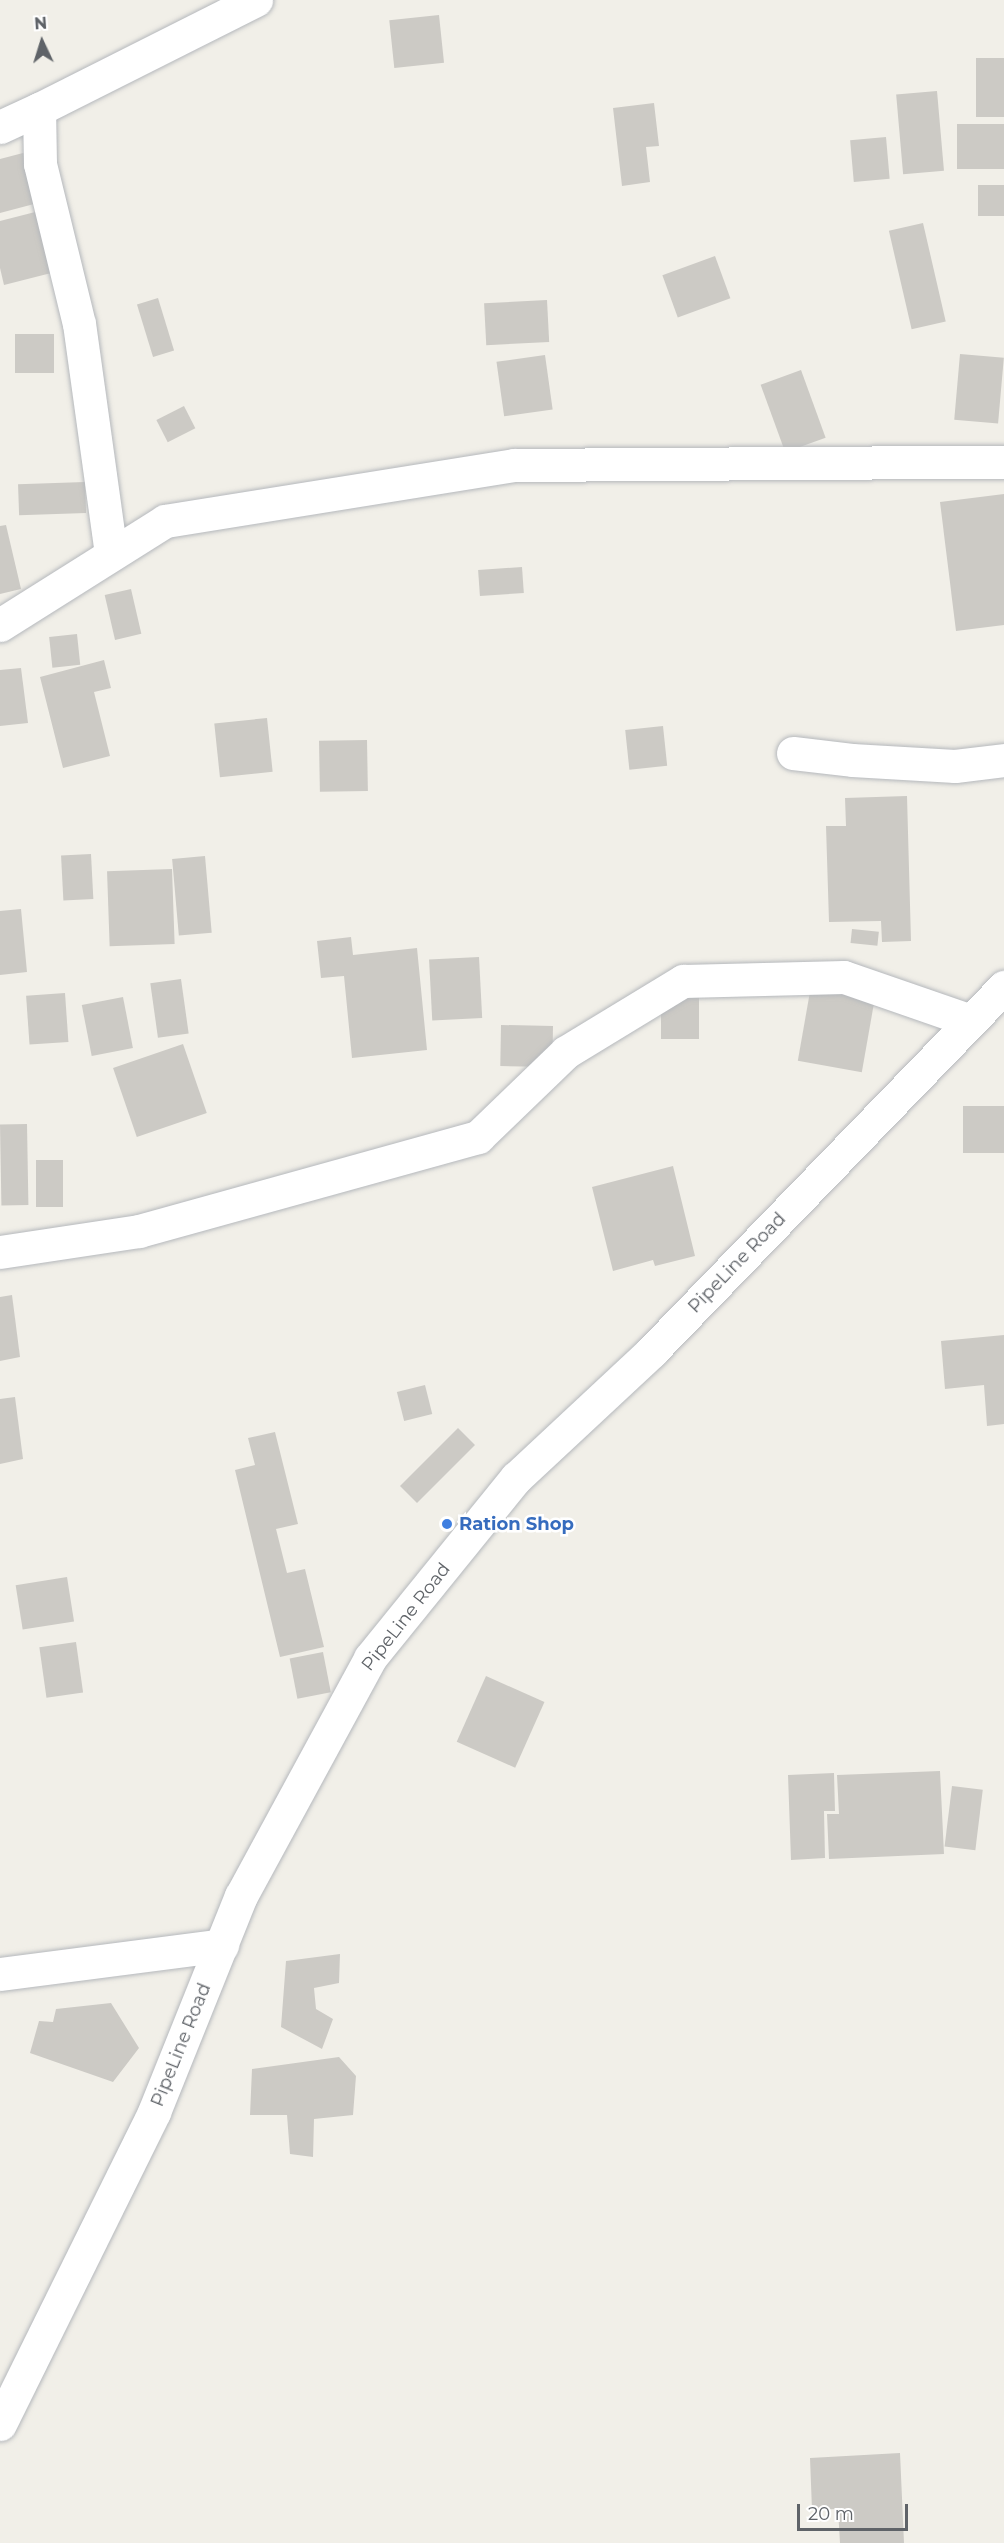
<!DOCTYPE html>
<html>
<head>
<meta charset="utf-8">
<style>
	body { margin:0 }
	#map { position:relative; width:1004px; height:2543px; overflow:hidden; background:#f1efe8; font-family:Montserrat,sans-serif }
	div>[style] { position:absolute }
	.building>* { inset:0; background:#cccac5; transform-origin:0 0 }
	.roads { filter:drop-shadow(0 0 2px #b5b8bc) drop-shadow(0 0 2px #b5b8bc) }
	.minor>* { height:33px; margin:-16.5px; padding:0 16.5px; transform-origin:16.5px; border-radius:16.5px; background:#fff }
	.dots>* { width:16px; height:16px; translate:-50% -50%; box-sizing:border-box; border:3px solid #fff; border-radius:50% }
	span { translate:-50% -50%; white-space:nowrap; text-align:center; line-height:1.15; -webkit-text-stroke:5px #fff; paint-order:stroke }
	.street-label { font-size:18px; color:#5f6368 }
	.shop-label { font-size:18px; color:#366cbe; font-weight:700 }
	.left { translate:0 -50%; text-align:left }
	.north { position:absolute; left:12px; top:12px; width:60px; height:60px; -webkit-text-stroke:4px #fff; paint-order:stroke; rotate:356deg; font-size:16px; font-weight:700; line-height:24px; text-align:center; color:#5f6368 }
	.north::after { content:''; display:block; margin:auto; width:21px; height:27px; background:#5f6368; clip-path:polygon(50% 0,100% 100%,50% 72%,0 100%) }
	.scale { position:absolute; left:797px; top:2504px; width:111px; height:27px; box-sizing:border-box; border:3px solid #5f6368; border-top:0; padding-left:8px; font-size:18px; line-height:21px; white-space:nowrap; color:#5f6368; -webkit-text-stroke:4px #fff; paint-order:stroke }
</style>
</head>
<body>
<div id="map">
	<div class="building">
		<div style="left:439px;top:15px;width:48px;height:50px;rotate:84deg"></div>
		<div style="left:1004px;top:58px;width:59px;height:28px;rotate:90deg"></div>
		<div style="left:937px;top:91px;width:80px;height:41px;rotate:85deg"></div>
		<div style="clip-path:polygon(654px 103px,659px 146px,646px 147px,650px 182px,622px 186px,613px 108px)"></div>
		<div style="left:1004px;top:124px;width:45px;height:47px;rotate:90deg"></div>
		<div style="left:886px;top:137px;width:42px;height:36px;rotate:85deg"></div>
		<div style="clip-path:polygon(46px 147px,34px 204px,0 213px,0 159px)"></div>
		<div style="left:978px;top:185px;width:26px;height:31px"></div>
		<div style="clip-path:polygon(43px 210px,59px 271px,4px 285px,0 268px,0 221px)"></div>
		<div style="left:923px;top:223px;width:101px;height:35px;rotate:77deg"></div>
		<div style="left:715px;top:256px;width:45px;height:56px;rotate:70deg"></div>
		<div style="left:158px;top:298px;width:55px;height:22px;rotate:73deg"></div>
		<div style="left:547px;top:300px;width:42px;height:63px;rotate:87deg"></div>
		<div style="left:15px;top:334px;width:39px;height:39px"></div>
		<div style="left:960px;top:354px;width:44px;height:66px;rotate:5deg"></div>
		<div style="left:545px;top:355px;width:55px;height:49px;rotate:82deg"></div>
		<div style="left:801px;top:370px;width:72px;height:43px;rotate:70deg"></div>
		<div style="left:184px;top:406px;width:25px;height:31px;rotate:63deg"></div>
		<div style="left:85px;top:482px;width:31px;height:67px;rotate:88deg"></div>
		<div style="clip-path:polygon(1004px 494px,1004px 625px,956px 631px,940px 502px)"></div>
		<div style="clip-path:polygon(6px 525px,21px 589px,0 594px,0 526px)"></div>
		<div style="left:522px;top:567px;width:26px;height:44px;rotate:86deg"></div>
		<div style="left:131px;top:589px;width:46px;height:27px;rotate:77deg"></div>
		<div style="left:77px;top:634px;width:31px;height:28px;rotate:84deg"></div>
		<div style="clip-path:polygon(104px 660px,111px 688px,94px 692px,110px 756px,63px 768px,40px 677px)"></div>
		<div style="clip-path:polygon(21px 668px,28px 723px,0 726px,0 670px)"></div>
		<div style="left:267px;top:718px;width:54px;height:53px;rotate:84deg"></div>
		<div style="left:663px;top:726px;width:40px;height:38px;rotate:84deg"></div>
		<div style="left:367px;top:740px;width:51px;height:48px;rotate:89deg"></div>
		<div style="clip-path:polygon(907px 796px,911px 941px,882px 942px,881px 921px,829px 922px,826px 826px,846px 826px,845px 798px)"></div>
		<div style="left:91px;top:854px;width:45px;height:30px;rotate:87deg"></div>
		<div style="left:205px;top:856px;width:77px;height:33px;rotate:85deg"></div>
		<div style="left:172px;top:869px;width:75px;height:65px;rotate:88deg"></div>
		<div style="clip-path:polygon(21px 909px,27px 972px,0 975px,0 911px)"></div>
		<div style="left:852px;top:929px;width:27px;height:14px;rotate:6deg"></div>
		<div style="clip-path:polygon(351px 937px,353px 955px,417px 948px,427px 1050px,352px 1058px,344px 976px,321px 978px,317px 941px)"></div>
		<div style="left:479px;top:957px;width:61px;height:50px;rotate:87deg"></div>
		<div style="left:181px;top:979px;width:55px;height:31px;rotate:82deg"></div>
		<div style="left:811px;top:986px;width:65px;height:76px;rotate:10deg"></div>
		<div style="left:65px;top:993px;width:49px;height:39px;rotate:86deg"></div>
		<div style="left:699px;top:993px;width:46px;height:38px;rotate:90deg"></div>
		<div style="left:123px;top:997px;width:52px;height:42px;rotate:79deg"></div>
		<div style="left:501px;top:1025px;width:52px;height:41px;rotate:1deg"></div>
		<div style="left:183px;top:1044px;width:73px;height:74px;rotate:71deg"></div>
		<div style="left:1004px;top:1106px;width:47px;height:41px;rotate:90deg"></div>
		<div style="left:27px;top:1124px;width:81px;height:27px;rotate:89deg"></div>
		<div style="left:36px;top:1160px;width:27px;height:47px"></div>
		<div style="clip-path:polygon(673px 1166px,695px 1256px,655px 1266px,653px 1260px,613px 1271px,592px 1187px)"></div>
		<div style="clip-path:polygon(12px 1295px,20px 1357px,0 1361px,0 1297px)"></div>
		<div style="clip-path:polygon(1004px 1335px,1004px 1424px,987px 1426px,984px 1385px,945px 1389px,941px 1341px)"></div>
		<div style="left:425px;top:1385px;width:30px;height:29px;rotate:76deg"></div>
		<div style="clip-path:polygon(15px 1397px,23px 1459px,0 1464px,0 1399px)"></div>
		<div style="left:458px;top:1428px;width:24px;height:82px;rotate:45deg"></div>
		<div style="clip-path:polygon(275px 1432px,298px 1524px,276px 1529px,287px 1573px,305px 1569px,324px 1647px,280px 1657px,235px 1470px,255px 1465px,248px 1438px)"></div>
		<div style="left:67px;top:1577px;width:45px;height:52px;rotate:81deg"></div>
		<div style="left:76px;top:1642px;width:51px;height:37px;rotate:82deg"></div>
		<div style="left:323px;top:1652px;width:41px;height:34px;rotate:79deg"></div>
		<div style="left:486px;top:1676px;width:64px;height:72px;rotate:24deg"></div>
		<div style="clip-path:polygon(940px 1771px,944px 1854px,829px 1859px,827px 1814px,839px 1814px,837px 1775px)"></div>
		<div style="clip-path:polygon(834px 1773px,835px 1811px,824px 1811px,825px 1858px,791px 1860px,788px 1775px)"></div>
		<div style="left:952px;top:1786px;width:31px;height:61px;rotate:7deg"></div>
		<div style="clip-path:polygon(340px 1954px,339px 1983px,314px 1988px,316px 2009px,333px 2019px,322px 2049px,281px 2027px,286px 1961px)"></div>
		<div style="clip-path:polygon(111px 2003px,139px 2048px,113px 2082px,30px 2053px,39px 2021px,53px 2022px,56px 2009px)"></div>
		<div style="clip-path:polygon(339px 2057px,356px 2076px,353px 2115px,314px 2119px,313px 2157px,290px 2154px,287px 2115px,250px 2115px,252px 2069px)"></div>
		<div style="clip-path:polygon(900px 2453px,904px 2543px,840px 2543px,838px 2509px,812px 2510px,810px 2458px)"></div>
	</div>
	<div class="roads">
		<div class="minor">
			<div style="left:0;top:127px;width:43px;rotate:-24.8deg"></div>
			<div style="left:111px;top:554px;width:232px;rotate:-97.9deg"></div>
			<div style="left:79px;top:324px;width:165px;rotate:-103.7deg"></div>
			<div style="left:40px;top:164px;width:55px;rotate:-91deg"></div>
			<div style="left:39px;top:109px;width:243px;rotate:-26.7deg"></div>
			<div style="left:0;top:625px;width:195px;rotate:-32.2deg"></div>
			<div style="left:165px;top:521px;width:353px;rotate:-9.1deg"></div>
			<div style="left:514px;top:465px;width:490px;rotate:-0.4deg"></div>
			<div style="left:793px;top:753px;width:59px;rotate:6.8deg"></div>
			<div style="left:852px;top:760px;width:103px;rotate:3.3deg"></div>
			<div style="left:955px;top:766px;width:49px;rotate:-7deg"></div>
			<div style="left:0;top:1252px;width:141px;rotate:-8.6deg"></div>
			<div style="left:139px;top:1231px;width:352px;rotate:-15.5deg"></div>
			<div style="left:478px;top:1137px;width:122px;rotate:-44deg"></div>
			<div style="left:566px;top:1052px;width:137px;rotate:-31.3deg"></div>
			<div style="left:683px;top:981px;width:161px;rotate:-1.4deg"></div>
			<div style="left:844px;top:977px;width:134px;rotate:19.1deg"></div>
			<div style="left:0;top:1974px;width:224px;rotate:-7.4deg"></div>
			<div style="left:0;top:2424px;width:348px;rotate:-63.7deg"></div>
			<div style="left:154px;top:2112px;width:233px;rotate:-68.1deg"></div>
			<div style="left:241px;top:1896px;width:271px;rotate:-61.5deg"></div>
			<div style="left:370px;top:1658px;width:232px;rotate:-51deg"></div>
			<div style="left:516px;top:1478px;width:185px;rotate:-43deg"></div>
			<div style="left:651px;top:1352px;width:508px;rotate:-45.96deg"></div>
		</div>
	</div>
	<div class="dots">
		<div style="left:447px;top:1524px;background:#3f7fe0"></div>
	</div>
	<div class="street-label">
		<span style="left:737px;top:1263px;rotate:-46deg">PipeLine Road</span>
		<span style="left:406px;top:1617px;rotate:-52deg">PipeLine Road</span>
		<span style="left:181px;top:2045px;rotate:-68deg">PipeLine Road</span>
	</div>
	<div class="shop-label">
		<span class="left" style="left:459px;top:1524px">Ration Shop</span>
	</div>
	<div class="north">N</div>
	<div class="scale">20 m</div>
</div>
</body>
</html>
